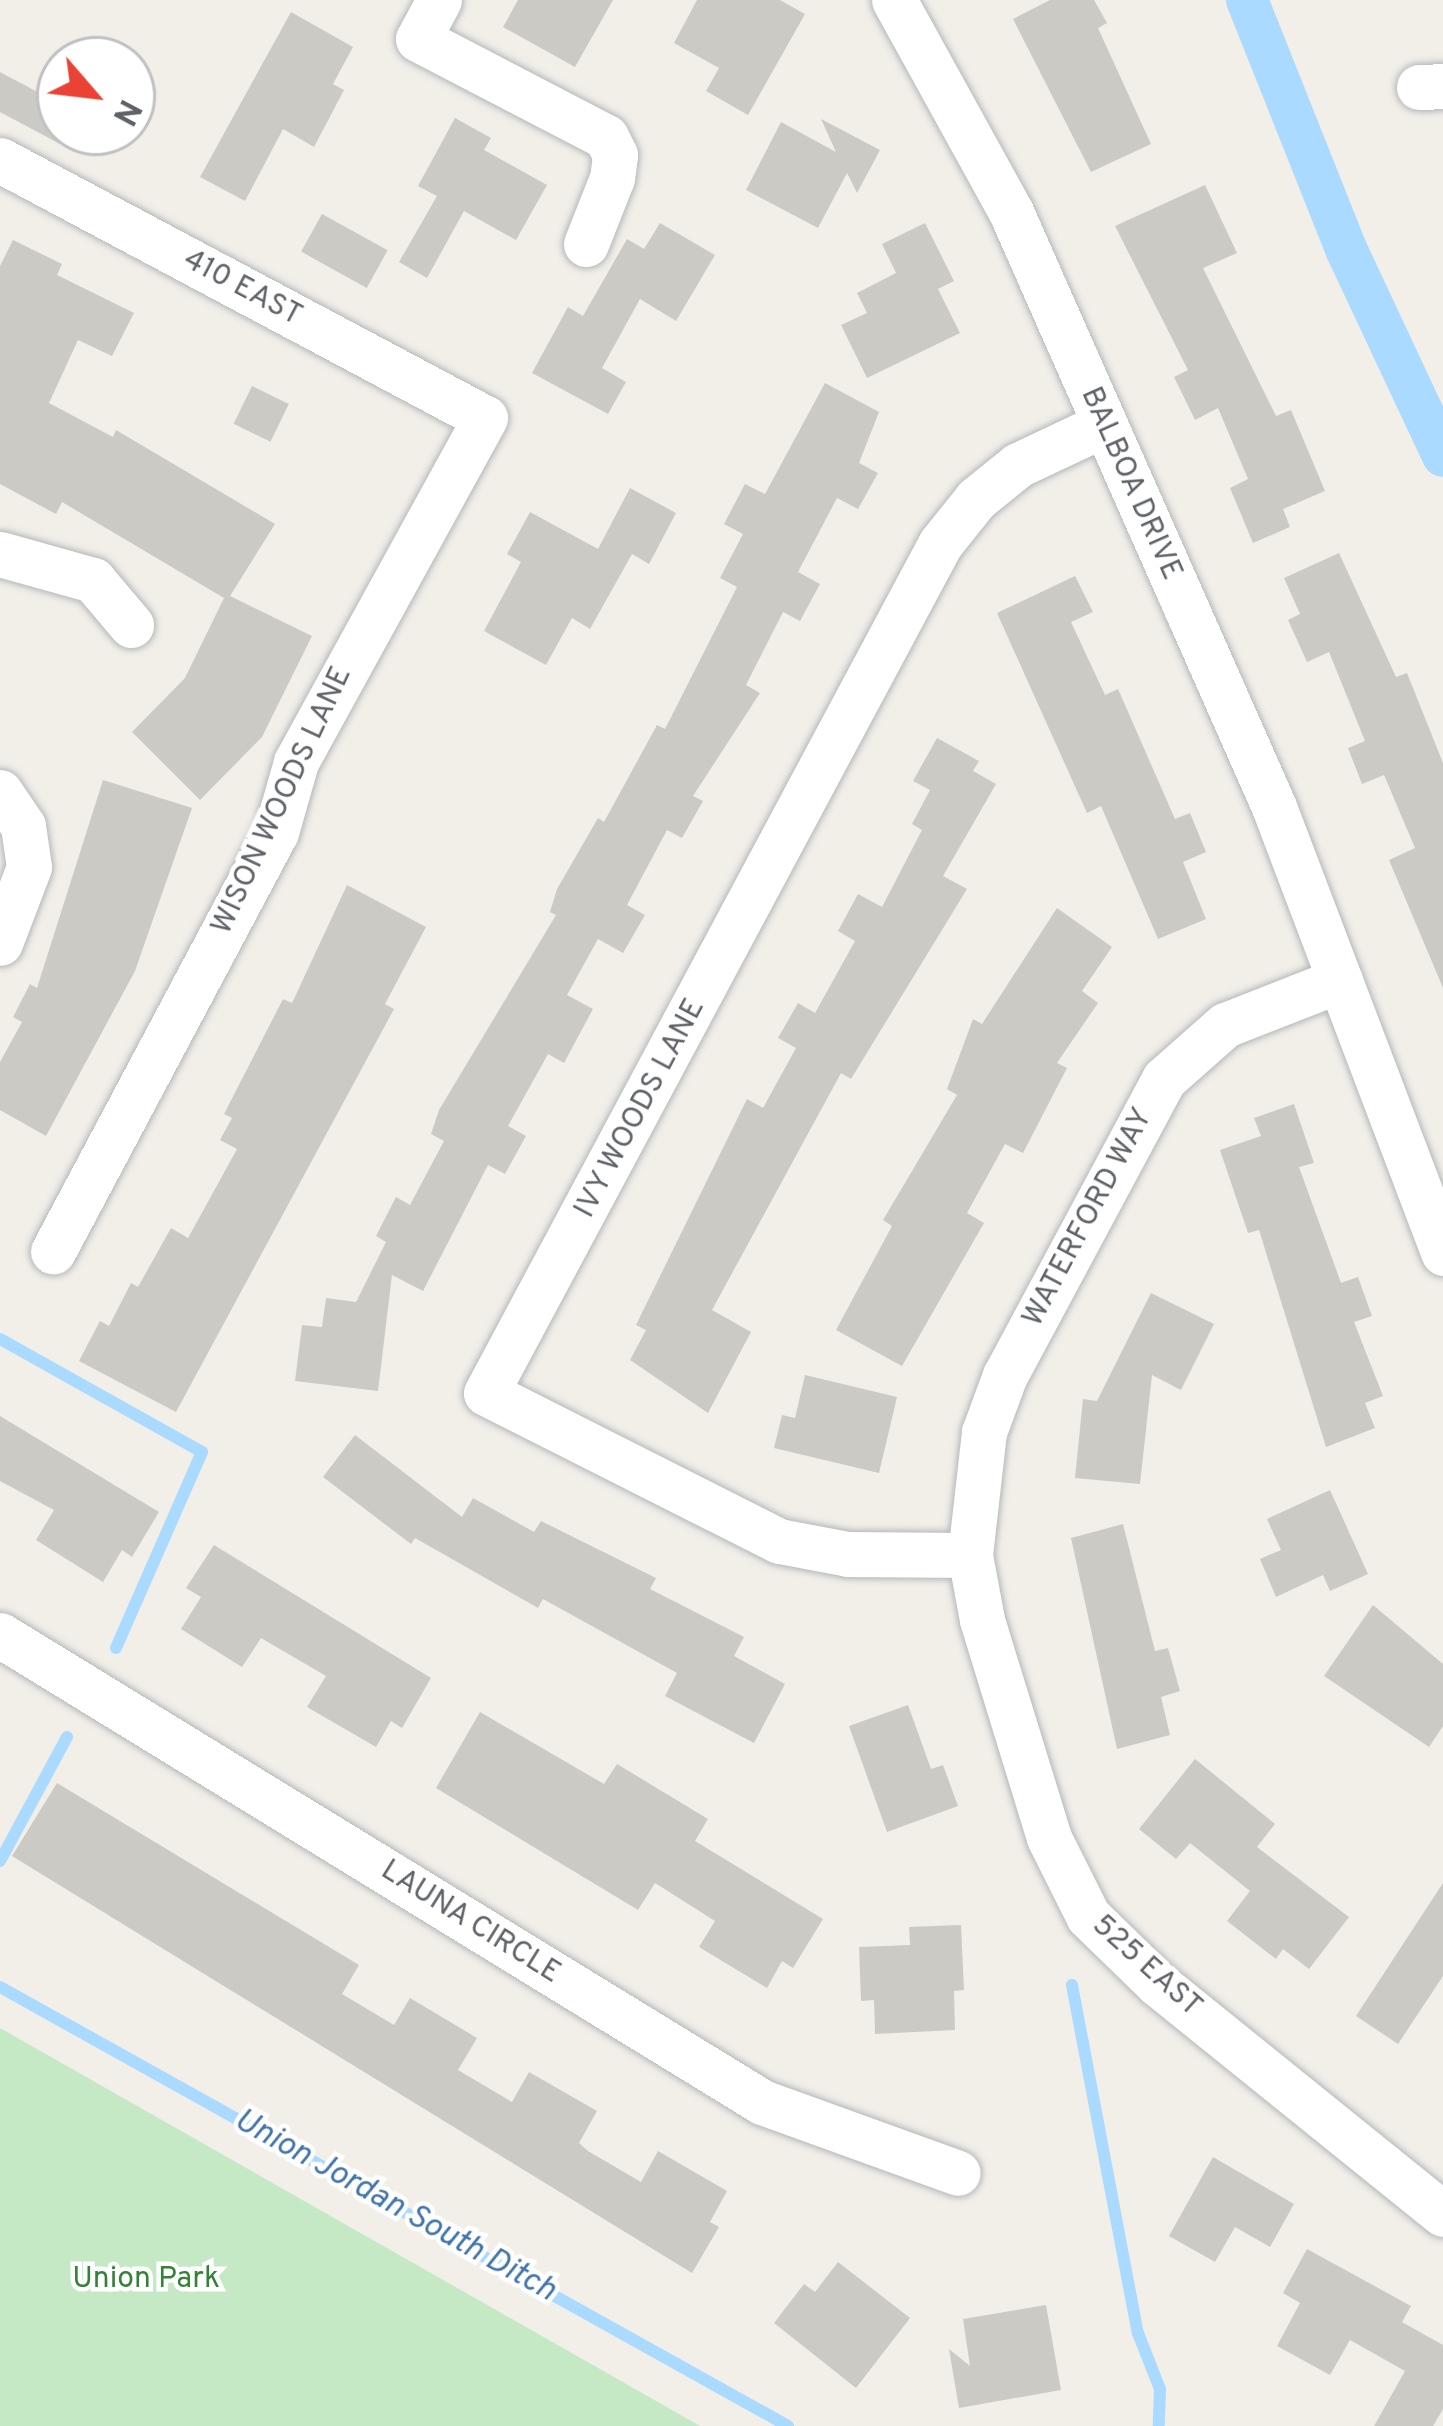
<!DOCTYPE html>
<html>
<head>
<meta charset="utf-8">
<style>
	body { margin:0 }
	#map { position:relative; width:1443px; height:2426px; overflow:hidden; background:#f1efe8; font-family:Overpass,sans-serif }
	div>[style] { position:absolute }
	.green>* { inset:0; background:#c5e8c5 }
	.stream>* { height:12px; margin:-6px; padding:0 6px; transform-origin:6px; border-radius:6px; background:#aadaff }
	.canal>* { height:42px; margin:-21px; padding:0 21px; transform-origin:21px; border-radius:21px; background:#aadaff }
	.building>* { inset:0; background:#cccac5; transform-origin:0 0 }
	.roads { filter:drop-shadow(0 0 3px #b5b8bc) drop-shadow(0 0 3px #b5b8bc) }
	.minor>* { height:45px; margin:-22.5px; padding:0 22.5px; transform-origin:22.5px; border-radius:22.5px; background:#fff }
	span { translate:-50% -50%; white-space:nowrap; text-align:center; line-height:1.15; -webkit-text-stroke:9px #fff; paint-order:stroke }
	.street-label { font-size:30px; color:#5f6368 }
	.park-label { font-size:30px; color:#348238 }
	.water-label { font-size:33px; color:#4174aa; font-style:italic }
	.north { position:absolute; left:36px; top:36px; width:120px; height:120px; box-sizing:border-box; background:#fff; border:3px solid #bfc1c3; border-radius:50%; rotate:118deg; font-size:33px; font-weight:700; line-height:48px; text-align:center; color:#5f6368 }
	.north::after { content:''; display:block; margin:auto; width:42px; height:54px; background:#ea4335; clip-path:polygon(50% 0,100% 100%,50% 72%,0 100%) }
</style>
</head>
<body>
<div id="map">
	<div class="green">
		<div style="clip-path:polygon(0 2028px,700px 2426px,0 2426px)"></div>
	</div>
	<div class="stream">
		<div style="left:0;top:1339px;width:231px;rotate:29.2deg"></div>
		<div style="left:202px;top:1452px;width:214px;rotate:113.7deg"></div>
		<div style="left:0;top:1861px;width:141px;rotate:-61.6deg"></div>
		<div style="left:1072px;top:1985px;width:354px;rotate:79.3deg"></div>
		<div style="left:1138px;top:2333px;width:60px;rotate:68.6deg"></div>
		<div style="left:1160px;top:2389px;width:37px;rotate:92deg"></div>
		<div style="left:0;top:1987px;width:902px;rotate:29.12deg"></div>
	</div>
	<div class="canal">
		<div style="left:1247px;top:0;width:270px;rotate:68.3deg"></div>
		<div style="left:1347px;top:251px;width:226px;rotate:64.9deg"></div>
	</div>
	<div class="building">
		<div style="clip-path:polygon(518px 0,613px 0,575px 67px,503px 27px)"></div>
		<div style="clip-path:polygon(697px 0,780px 0,805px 14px,748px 115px,706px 91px,719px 68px,674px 43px)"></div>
		<div style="clip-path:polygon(1050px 0,1094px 0,1107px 23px,1098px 28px,1151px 144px,1091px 172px,1013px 19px)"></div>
		<div style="clip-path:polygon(291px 12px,353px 47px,333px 84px,344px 90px,314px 147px,283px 129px,245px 201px,200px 177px)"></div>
		<div style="clip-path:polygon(0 72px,60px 104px,60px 144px,0 112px)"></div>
		<div style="clip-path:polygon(455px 118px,491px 138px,484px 150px,547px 185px,516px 240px,464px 211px,427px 278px,399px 262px,437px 196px,418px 186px)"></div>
		<div style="clip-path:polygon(821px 119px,880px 150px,857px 193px,847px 173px,818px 228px,746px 190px,781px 122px,836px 152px)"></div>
		<div style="clip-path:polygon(1205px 185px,1237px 253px,1203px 268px,1276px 416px,1291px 410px,1325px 491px,1283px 509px,1290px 527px,1253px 543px,1230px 488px,1248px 479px,1218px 408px,1195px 420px,1174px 377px,1188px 370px,1115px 226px)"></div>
		<div style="left:322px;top:214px;width:75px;height:43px;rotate:29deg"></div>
		<div style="clip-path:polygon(660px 223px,715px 255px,676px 321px,640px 299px,602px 368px,626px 382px,608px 414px,532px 373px,568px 307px,583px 316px,627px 239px,644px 249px)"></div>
		<div style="clip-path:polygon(925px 223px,954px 281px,938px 289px,960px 333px,867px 378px,841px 325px,867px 313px,857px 293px,896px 273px,882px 244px)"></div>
		<div style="clip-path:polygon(13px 240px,62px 264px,57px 275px,134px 313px,112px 356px,78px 340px,49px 403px,113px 437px,116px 430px,275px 524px,230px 596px,312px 636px,262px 737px,200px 800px,132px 732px,185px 678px,224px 598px,62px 502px,56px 514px,0 484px,0 266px)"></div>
		<div style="clip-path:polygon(825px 383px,879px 412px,859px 463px,878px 473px,858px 509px,837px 498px,798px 572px,820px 584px,800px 621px,783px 612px,746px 685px,760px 693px,693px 796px,703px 801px,682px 838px,667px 830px,627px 905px,645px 915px,623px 953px,598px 939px,567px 995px,593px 1009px,564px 1063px,548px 1054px,508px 1126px,526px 1136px,505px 1174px,488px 1165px,423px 1291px,392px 1275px,378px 1391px,295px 1381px,302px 1325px,322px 1327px,326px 1298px,356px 1302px,386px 1242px,376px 1236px,396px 1197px,410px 1205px,444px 1141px,431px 1134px,439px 1110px,556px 915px,550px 912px,557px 889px,598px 818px,604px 822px,657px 725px,665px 729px,737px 587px,720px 578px,743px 534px,724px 524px,745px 484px,765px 494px)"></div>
		<div style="left:252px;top:386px;width:41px;height:42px;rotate:26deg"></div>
		<div style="clip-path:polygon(630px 488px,676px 513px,649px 564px,632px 554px,590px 629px,572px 618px,546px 665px,484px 631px,521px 562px,507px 554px,530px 512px,598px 549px)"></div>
		<div style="clip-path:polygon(1339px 553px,1396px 677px,1407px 673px,1443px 763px,1443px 988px,1389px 860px,1415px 848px,1384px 775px,1362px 784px,1348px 748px,1365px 741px,1329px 652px,1307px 662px,1288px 620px,1300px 614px,1284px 578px)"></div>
		<div style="clip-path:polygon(1075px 576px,1093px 612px,1071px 622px,1105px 695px,1118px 689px,1175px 819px,1190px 813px,1206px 852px,1183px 862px,1206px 919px,1158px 939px,1101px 806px,1087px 813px,997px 613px)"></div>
		<div style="clip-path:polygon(937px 738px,979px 761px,973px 771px,996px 784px,943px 876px,967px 889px,851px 1079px,841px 1073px,712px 1310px,751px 1332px,708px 1413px,630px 1360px,646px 1330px,636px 1325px,747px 1099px,763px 1108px,796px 1048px,778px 1038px,798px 1003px,815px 1013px,855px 941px,838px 931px,858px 894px,882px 907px,922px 830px,912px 824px,930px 790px,913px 781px)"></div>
		<div style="clip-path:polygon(103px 780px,192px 808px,135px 971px,46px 1136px,0 1110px,0 1062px,22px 1022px,13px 1017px,30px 984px,37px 988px)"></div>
		<div style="clip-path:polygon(347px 885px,426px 927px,385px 1004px,394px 1009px,176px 1412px,79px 1361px,100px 1321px,109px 1326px,131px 1283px,138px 1287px,171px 1228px,188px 1238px,237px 1149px,220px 1140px,232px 1118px,224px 1114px,283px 999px,292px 1003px)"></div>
		<div style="clip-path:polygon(1057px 908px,1112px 947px,1082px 991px,1098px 1003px,1057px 1063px,1067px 1068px,1023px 1153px,1005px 1144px,967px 1213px,984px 1223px,902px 1366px,836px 1330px,892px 1226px,883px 1220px,957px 1095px,947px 1089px,973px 1019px,982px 1024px)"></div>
		<div style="clip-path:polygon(1294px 1104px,1314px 1163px,1299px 1167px,1341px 1283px,1358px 1277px,1372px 1316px,1354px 1322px,1383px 1396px,1365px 1403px,1375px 1428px,1326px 1447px,1259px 1230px,1248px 1233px,1220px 1150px,1261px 1136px,1254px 1118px)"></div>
		<div style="clip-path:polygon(1151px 1293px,1214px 1324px,1181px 1390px,1152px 1375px,1140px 1484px,1075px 1478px,1083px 1399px,1097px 1401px)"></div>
		<div style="clip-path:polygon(805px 1375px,897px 1397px,879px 1473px,774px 1448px,782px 1415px,795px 1418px)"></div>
		<div style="clip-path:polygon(0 1416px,159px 1512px,132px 1557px,122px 1550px,103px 1582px,36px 1540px,54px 1510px,0 1481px)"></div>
		<div style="clip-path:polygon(355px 1435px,462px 1517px,473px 1498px,534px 1532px,541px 1521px,656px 1578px,650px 1589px,744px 1637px,734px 1656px,785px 1684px,754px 1743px,665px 1696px,677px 1673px,543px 1599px,538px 1608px,415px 1538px,411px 1544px,323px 1477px)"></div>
		<div style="clip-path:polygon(1330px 1490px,1368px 1574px,1330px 1591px,1323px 1575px,1276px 1597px,1260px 1559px,1281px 1550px,1267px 1519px)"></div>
		<div style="clip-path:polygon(1123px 1524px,1155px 1651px,1168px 1648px,1180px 1691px,1161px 1697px,1170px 1735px,1117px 1749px,1071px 1538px)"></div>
		<div style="clip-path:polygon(214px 1545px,431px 1678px,402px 1728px,391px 1721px,376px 1747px,307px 1707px,326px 1676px,261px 1638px,242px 1667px,181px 1629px,201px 1597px,186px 1588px)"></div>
		<div style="clip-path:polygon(1373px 1605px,1443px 1664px,1443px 1726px,1429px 1747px,1324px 1676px)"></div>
		<div style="clip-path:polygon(908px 1705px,931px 1769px,943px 1765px,958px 1806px,887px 1832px,849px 1726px)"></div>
		<div style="clip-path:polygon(480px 1712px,604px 1784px,617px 1764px,708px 1819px,695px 1841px,823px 1919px,793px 1968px,782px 1961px,767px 1988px,699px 1947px,715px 1921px,655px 1883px,638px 1910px,436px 1788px)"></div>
		<div style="clip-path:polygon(1195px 1759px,1275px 1824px,1257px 1847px,1349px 1917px,1309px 1969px,1283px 1949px,1276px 1959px,1227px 1921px,1250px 1891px,1190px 1843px,1176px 1859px,1139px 1829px)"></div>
		<div style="clip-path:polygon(57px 1783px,359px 1965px,342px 1994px,394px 2025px,410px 1998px,477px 2038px,458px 2070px,512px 2102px,529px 2072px,597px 2111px,579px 2143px,588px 2151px,641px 2182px,658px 2151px,727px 2191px,710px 2222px,719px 2227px,692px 2273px,12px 1856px)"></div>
		<div style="clip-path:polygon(1443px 1883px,1443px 1976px,1398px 2044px,1356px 2016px)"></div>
		<div style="clip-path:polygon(961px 1925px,964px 1990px,954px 1991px,955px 2030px,875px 2034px,874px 2000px,861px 2001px,859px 1947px,910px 1945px,909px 1927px)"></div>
		<div style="clip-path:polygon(1213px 2157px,1294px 2204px,1270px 2247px,1235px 2227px,1215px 2262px,1169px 2236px)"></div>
		<div style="clip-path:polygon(1307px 2249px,1411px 2306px,1402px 2322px,1443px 2345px,1443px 2409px,1433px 2426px,1374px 2426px,1405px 2371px,1350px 2340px,1330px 2375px,1277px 2346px,1300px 2303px,1283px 2293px)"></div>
		<div style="clip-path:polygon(838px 2262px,910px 2318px,856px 2388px,774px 2323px,804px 2284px,815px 2292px)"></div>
		<div style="clip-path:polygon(1046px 2305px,1061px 2390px,959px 2408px,949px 2349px,970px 2366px,963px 2319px)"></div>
	</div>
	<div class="roads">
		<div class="minor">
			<div style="left:439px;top:0;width:44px;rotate:118.3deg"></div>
			<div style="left:418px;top:39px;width:212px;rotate:27.5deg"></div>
			<div style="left:606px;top:137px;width:20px;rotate:63deg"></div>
			<div style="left:615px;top:155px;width:23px;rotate:97deg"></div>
			<div style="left:612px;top:178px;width:71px;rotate:111.5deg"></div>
			<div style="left:894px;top:0;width:242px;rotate:61.1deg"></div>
			<div style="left:1011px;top:212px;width:651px;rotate:66.15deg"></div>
			<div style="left:1274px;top:807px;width:477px;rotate:69.2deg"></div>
			<div style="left:1419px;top:87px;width:24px;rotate:-2deg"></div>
			<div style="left:0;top:160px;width:549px;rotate:28.01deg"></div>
			<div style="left:485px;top:418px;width:393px;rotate:118.8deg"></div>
			<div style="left:296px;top:762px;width:73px;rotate:105.9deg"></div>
			<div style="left:276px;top:832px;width:475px;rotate:118deg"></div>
			<div style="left:0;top:554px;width:97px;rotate:15.6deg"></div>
			<div style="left:93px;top:580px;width:59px;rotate:49.8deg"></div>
			<div style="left:0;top:792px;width:41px;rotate:55.9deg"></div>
			<div style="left:23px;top:826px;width:41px;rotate:81.7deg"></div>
			<div style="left:29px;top:867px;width:81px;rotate:110.9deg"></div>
			<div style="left:1340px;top:980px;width:123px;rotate:158.6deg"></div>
			<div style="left:1225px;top:1025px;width:81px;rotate:138.5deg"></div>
			<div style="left:1164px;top:1079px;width:336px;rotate:118.2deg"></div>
			<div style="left:1005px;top:1375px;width:61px;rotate:110.2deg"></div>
			<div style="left:984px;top:1432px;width:124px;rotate:96.5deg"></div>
			<div style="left:970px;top:1555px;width:66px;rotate:79.5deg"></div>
			<div style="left:982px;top:1620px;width:228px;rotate:72.9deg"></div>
			<div style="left:1049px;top:1838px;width:87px;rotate:63.4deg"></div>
			<div style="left:1088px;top:1916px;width:98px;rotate:44.2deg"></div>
			<div style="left:1158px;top:1984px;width:366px;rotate:38.9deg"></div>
			<div style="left:970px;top:1555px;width:122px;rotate:-179.5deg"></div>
			<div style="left:848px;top:1554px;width:70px;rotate:-169.3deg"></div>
			<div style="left:779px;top:1541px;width:328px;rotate:-153.2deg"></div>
			<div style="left:486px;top:1393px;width:963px;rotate:-61.86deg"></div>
			<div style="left:940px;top:544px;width:58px;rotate:-51.3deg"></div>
			<div style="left:976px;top:499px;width:54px;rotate:-39deg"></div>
			<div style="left:1018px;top:465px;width:94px;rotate:-25.2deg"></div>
			<div style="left:0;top:1635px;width:894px;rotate:31.5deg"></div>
			<div style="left:762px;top:2102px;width:208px;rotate:19.9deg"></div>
		</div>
	</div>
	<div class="street-label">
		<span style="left:242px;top:289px;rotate:28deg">410 EAST</span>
		<span style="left:1130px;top:484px;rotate:66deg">BALBOA DRIVE</span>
		<span style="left:283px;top:801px;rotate:-65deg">WISON WOODS LANE</span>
		<span style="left:641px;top:1109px;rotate:-62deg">IVY WOODS LANE</span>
		<span style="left:1089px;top:1218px;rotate:-62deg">WATERFORD WAY</span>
		<span style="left:470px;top:1923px;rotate:32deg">LAUNA CIRCLE</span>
		<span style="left:1146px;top:1967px;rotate:42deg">525 EAST</span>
	</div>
	<div class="park-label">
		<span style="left:146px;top:2280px">Union Park</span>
	</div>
	<div class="water-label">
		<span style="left:394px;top:2207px;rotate:29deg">Union Jordan South Ditch</span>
	</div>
	<div class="north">N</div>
</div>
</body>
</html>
